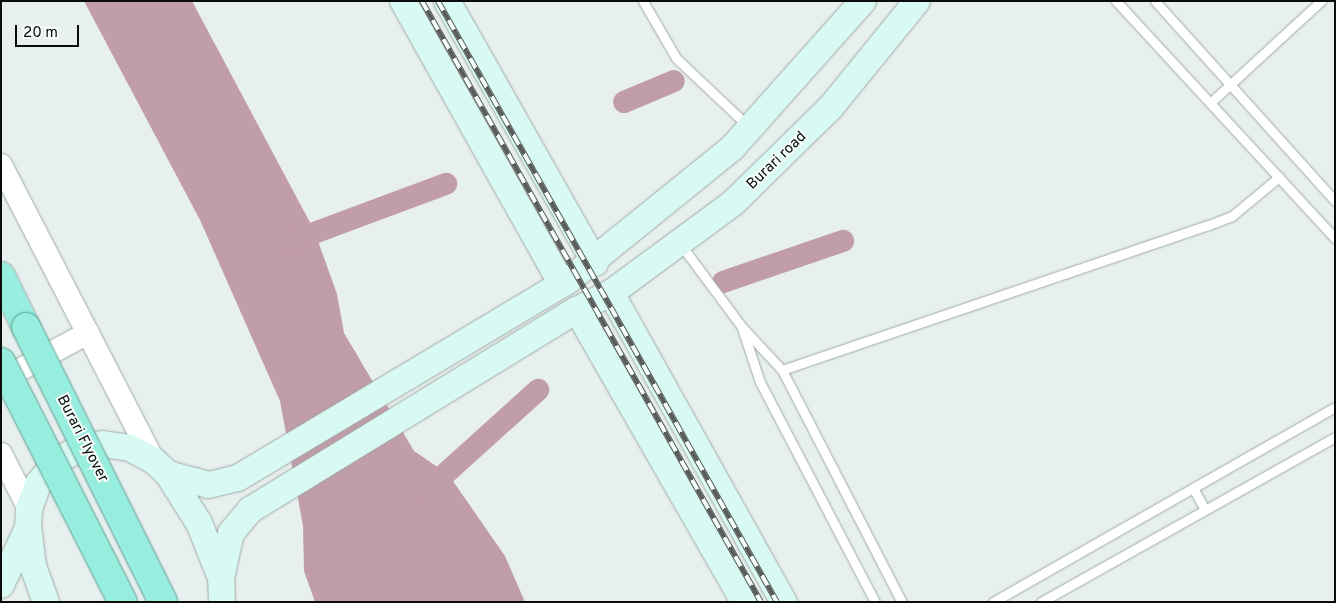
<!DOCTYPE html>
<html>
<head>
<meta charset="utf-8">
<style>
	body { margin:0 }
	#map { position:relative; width:1336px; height:603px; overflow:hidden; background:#e7f0ee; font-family:Overpass,sans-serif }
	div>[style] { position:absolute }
	.water>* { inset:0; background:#c19ca9 }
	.canal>* { height:22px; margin:-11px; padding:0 11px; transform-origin:11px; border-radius:11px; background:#c19ca9 }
	.roads { filter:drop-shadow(0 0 1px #a2aaa8) drop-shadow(0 0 1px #a2aaa8) }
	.service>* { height:9px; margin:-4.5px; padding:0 4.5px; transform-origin:4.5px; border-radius:4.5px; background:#fff }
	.tertiary>* { height:22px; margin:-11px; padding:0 11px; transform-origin:11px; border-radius:11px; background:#fff }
	.secondary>* { height:26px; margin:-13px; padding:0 13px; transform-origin:13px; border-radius:13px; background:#d9f9f3 }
	.trunk>* { height:28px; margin:-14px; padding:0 14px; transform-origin:14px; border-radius:14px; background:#98eede }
	.rail>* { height:5.5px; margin-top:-2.75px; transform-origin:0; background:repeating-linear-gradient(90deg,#f5fdfb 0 11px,#585c5b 0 22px); box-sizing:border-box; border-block:1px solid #585c5b }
	.bridges { filter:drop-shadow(0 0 1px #569c8f) drop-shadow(0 0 1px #569c8f) }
	.trunk-bridge>* { height:28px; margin:-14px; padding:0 14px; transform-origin:14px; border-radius:14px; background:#98eede }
	span { translate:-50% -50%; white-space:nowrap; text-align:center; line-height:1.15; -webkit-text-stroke:4px #f5fdfb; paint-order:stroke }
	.street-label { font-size:15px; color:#0a0c0c }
	.frame { position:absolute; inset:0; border:2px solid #0a0c0c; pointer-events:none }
	.scale { position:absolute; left:15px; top:25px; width:64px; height:22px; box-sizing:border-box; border:2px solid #0a0c0c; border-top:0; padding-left:6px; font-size:15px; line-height:18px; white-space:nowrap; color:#0a0c0c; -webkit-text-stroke:4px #f5fdfb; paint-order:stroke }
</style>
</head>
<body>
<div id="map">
	<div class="water">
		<div style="clip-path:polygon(84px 1px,192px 1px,314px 230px,337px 294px,344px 333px,414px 451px,448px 474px,505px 556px,525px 602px,315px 602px,304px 571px,303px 526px,280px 401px,200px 220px)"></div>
	</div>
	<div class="canal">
		<div style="left:624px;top:102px;width:54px;rotate:-22.8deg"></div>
		<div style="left:287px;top:243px;width:170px;rotate:-20.4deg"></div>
		<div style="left:723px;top:282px;width:127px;rotate:-18.9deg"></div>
		<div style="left:424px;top:493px;width:154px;rotate:-42.1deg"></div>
	</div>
	<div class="roads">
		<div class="service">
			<div style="left:643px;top:1px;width:66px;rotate:59.9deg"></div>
			<div style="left:676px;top:58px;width:99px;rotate:43.4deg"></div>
			<div style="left:1116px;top:1px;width:323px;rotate:47.3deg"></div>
			<div style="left:1155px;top:1px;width:269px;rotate:48deg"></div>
			<div style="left:1210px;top:103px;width:151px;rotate:-42.6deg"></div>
			<div style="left:681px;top:245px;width:102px;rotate:53.4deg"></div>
			<div style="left:742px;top:327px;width:59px;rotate:47.1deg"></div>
			<div style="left:782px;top:370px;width:261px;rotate:62.7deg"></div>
			<div style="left:742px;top:328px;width:57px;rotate:71.6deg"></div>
			<div style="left:760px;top:382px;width:248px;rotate:62.4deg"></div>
			<div style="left:782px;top:370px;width:448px;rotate:-18.8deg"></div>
			<div style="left:1206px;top:226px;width:28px;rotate:-21deg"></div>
			<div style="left:1232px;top:216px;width:61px;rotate:-39.7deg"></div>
			<div style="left:1193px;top:488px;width:25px;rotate:61deg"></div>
			<div style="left:993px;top:602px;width:394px;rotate:-29.7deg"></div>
			<div style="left:1041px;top:602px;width:337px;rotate:-29.3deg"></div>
		</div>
		<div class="tertiary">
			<div style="left:1px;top:165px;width:332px;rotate:62.7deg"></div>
			<div style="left:1px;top:380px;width:99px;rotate:-28.4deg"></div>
			<div style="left:1px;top:454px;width:62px;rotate:63deg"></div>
		</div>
		<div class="secondary">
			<div style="left:403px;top:1px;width:325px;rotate:60.7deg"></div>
			<div style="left:447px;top:1px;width:301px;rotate:60.5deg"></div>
			<div style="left:611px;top:293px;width:354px;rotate:60.8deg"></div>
			<div style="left:577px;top:310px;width:336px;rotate:60.2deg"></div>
			<div style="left:168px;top:474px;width:42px;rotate:15deg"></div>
			<div style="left:209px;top:485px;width:30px;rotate:-14deg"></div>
			<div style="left:238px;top:478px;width:386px;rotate:-30.9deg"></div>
			<div style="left:569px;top:280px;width:211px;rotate:-39deg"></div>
			<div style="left:733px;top:147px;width:195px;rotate:-48.3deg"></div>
			<div style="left:1px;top:585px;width:63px;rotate:-64.7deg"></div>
			<div style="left:46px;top:602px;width:38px;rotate:-110deg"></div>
			<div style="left:33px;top:566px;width:38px;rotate:-97deg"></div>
			<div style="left:28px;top:528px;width:19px;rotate:-87deg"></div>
			<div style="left:29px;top:509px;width:27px;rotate:-70deg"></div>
			<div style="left:38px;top:484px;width:27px;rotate:-51deg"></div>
			<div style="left:55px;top:463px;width:26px;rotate:-32deg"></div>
			<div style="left:77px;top:449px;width:26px;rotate:-11deg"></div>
			<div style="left:103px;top:444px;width:27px;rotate:8deg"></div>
			<div style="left:130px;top:448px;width:26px;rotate:28deg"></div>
			<div style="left:153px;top:460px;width:21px;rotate:43deg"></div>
			<div style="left:168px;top:474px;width:58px;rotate:57.7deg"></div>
			<div style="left:199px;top:523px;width:59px;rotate:68.2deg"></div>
			<div style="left:222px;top:602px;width:24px;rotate:-92deg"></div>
			<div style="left:221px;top:578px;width:46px;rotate:-77.5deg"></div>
			<div style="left:231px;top:533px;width:30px;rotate:-50deg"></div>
			<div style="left:250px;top:510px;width:383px;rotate:-31.5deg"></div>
			<div style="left:577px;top:310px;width:38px;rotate:-27deg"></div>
			<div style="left:611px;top:293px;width:152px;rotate:-36.4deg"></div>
			<div style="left:733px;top:203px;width:137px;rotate:-44.4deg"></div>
			<div style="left:831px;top:107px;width:136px;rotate:-50.9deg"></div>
		</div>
		<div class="trunk">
			<div style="left:1px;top:276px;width:57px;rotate:63.9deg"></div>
		</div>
	</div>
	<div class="rail">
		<div style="left:422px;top:1px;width:690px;rotate:60.57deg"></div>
		<div style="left:438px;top:1px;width:690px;rotate:60.57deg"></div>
	</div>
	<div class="bridges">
		<div class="trunk-bridge">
			<div style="left:26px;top:327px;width:307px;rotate:63.5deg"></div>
			<div style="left:1px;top:362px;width:269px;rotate:63.1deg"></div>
		</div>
	</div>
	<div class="street-label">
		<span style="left:777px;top:161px;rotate:-44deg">Burari road</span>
		<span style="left:82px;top:439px;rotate:63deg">Burari Flyover</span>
	</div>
	<div class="frame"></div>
	<div class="scale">20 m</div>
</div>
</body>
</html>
